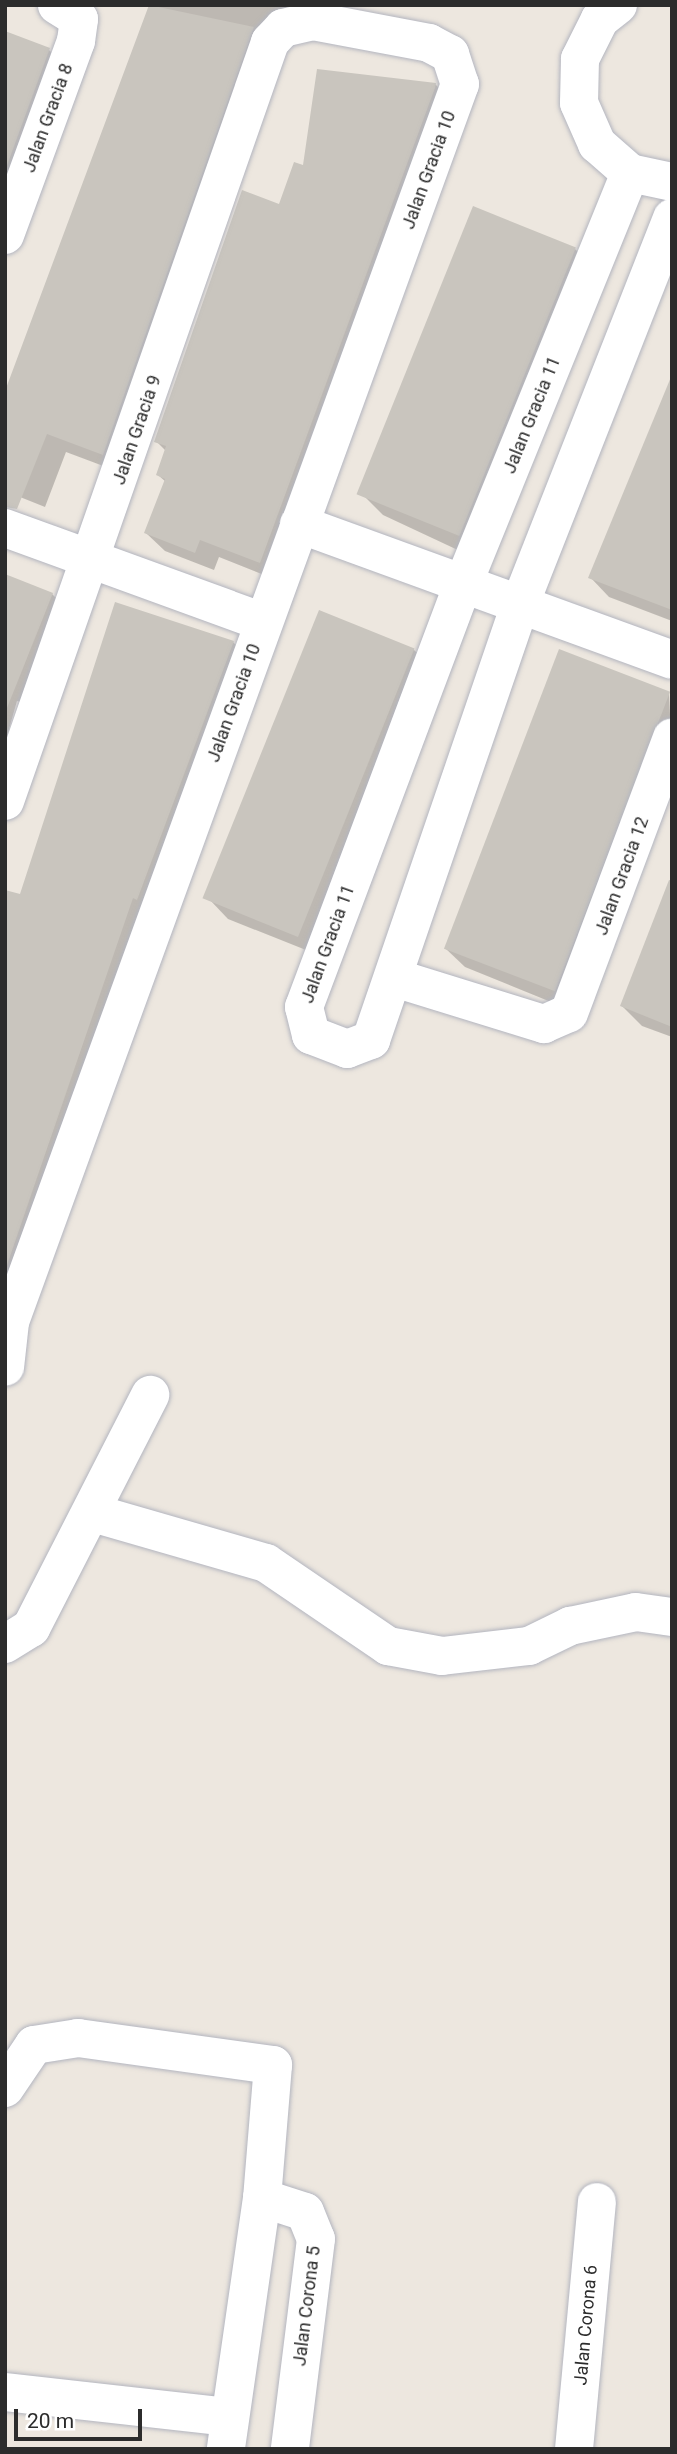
<!DOCTYPE html>
<html>
<head>
<meta charset="utf-8">
<style>
	body { margin:0 }
	#map { position:relative; width:677px; height:2454px; overflow:hidden; background:#ede7df; font-family:Roboto,sans-serif }
	div>[style] { position:absolute }
	.shadow>* { inset:0; background:#0003 }
	.building>* { inset:0; background:#c9c5be; transform-origin:0 0 }
	.roads { filter:drop-shadow(0 0 2px #b3b5bf) drop-shadow(0 0 2px #b3b5bf) }
	.minor>* { height:38px; margin:-19px; padding:0 19px; transform-origin:19px; border-radius:19px; background:#fff }
	span { translate:-50% -50%; white-space:nowrap; text-align:center; line-height:1.15; -webkit-text-stroke:7px #fff; paint-order:stroke }
	.street-label { font-size:18px; color:#2c2c2c }
	.frame { position:absolute; inset:0; border:7px solid #2c2c2c; pointer-events:none }
	.scale { position:absolute; left:14px; top:2409px; width:128px; height:32px; box-sizing:border-box; border:4px solid #2c2c2c; border-top:0; padding-left:9px; font-size:21px; line-height:24px; white-space:nowrap; color:#2c2c2c; -webkit-text-stroke:5px #fff; paint-order:stroke }
</style>
</head>
<body>
<div id="map">
	<div class="shadow">
		<div style="clip-path:polygon(151px 5px,287px 5px,281px 38px,122px 473px,66px 452px,45px 507px,5px 491px,5px 394px)"></div>
		<div style="clip-path:polygon(5px 32px,49px 50px,69px 70px,5px 243px)"></div>
		<div style="clip-path:polygon(435px 84px,454px 103px,279px 581px,219px 557px,214px 570px,165px 551px,146px 533px,166px 482px,158px 475px,166px 451px,156px 441px,280px 206px,305px 168px)"></div>
		<div style="clip-path:polygon(575px 249px,595px 269px,477px 559px,383px 515px,364px 496px)"></div>
		<div style="clip-path:polygon(672px 381px,672px 621px,609px 597px,590px 577px)"></div>
		<div style="clip-path:polygon(5px 575px,52px 594px,72px 614px,35px 706px,17px 701px,5px 743px)"></div>
		<div style="clip-path:polygon(320px 612px,414px 650px,434px 669px,326px 958px,228px 919px,209px 899px)"></div>
		<div style="clip-path:polygon(233px 642px,252px 662px,5px 1315px,5px 892px,21px 896px)"></div>
		<div style="clip-path:polygon(669px 693px,672px 757px,573px 1011px,465px 967px,445px 948px)"></div>
		<div style="clip-path:polygon(672px 880px,672px 1037px,642px 1026px,622px 1006px)"></div>
	</div>
	<div class="building">
		<div style="clip-path:polygon(149px 5px,254px 27px,103px 455px,47px 434px,17px 509px,5px 507px,5px 391px)"></div>
		<div style="clip-path:polygon(5px 31px,50px 48px,5px 171px)"></div>
		<div style="clip-path:polygon(317px 69px,436px 83px,435px 88px,260px 563px,200px 540px,195px 553px,144px 533px,165px 479px,156px 475px,166px 446px,154px 442px,242px 190px,279px 204px,294px 162px,303px 165px)"></div>
		<div style="left:473px;top:206px;width:111px;height:311px;rotate:22deg"></div>
		<div style="clip-path:polygon(671px 377px,672px 377px,672px 610px,588px 578px)"></div>
		<div style="clip-path:polygon(5px 574px,53px 593px,7px 708px,5px 708px)"></div>
		<div style="clip-path:polygon(115px 602px,234px 641px,137px 900px,133px 898px,5px 1271px,5px 890px,20px 894px)"></div>
		<div style="left:319px;top:610px;width:103px;height:311px;rotate:22deg"></div>
		<div style="left:559px;top:649px;width:119px;height:321px;rotate:21deg"></div>
		<div style="clip-path:polygon(669px 880px,672px 881px,672px 1027px,620px 1006px)"></div>
	</div>
	<div class="roads">
		<div class="minor">
			<div style="left:618px;top:5px;width:23px;rotate:142deg"></div>
			<div style="left:600px;top:19px;width:45px;rotate:116.6deg"></div>
			<div style="left:580px;top:59px;width:44px;rotate:91.3deg"></div>
			<div style="left:579px;top:103px;width:45px;rotate:66.3deg"></div>
			<div style="left:597px;top:144px;width:44px;rotate:41.3deg"></div>
			<div style="left:630px;top:173px;width:43px;rotate:12.1deg"></div>
			<div style="left:630px;top:173px;width:444px;rotate:112.1deg"></div>
			<div style="left:463px;top:584px;width:452px;rotate:110.6deg"></div>
			<div style="left:304px;top:1007px;width:29px;rotate:76deg"></div>
			<div style="left:311px;top:1035px;width:39px;rotate:21deg"></div>
			<div style="left:347px;top:1049px;width:26px;rotate:-21deg"></div>
			<div style="left:371px;top:1040px;width:461px;rotate:-71.1deg"></div>
			<div style="left:520px;top:604px;width:415px;rotate:-68.5deg"></div>
			<div style="left:5px;top:235px;width:207px;rotate:-69.9deg"></div>
			<div style="left:76px;top:41px;width:22px;rotate:-82deg"></div>
			<div style="left:79px;top:19px;width:26px;rotate:-148deg"></div>
			<div style="left:299px;top:524px;width:397px;rotate:20deg"></div>
			<div style="left:5px;top:528px;width:275px;rotate:20deg"></div>
			<div style="left:5px;top:801px;width:804px;rotate:-70.75deg"></div>
			<div style="left:270px;top:42px;width:19px;rotate:-47deg"></div>
			<div style="left:283px;top:28px;width:31px;rotate:-13deg"></div>
			<div style="left:313px;top:21px;width:118px;rotate:10.7deg"></div>
			<div style="left:429px;top:43px;width:24px;rotate:28deg"></div>
			<div style="left:450px;top:54px;width:32px;rotate:72deg"></div>
			<div style="left:460px;top:84px;width:1317px;rotate:109.98deg"></div>
			<div style="left:10px;top:1322px;width:45px;rotate:96.3deg"></div>
			<div style="left:395px;top:978px;width:156px;rotate:17.2deg"></div>
			<div style="left:544px;top:1024px;width:27px;rotate:-24deg"></div>
			<div style="left:569px;top:1013px;width:294px;rotate:-69.5deg"></div>
			<div style="left:93px;top:1513px;width:180px;rotate:16.1deg"></div>
			<div style="left:266px;top:1563px;width:148px;rotate:34.2deg"></div>
			<div style="left:388px;top:1646px;width:55px;rotate:10.5deg"></div>
			<div style="left:442px;top:1656px;width:88px;rotate:-6.6deg"></div>
			<div style="left:529px;top:1646px;width:46px;rotate:-26deg"></div>
			<div style="left:570px;top:1626px;width:67px;rotate:-12deg"></div>
			<div style="left:636px;top:1612px;width:36px;rotate:8deg"></div>
			<div style="left:5px;top:1644px;width:31px;rotate:-32deg"></div>
			<div style="left:31px;top:1628px;width:262px;rotate:-62.9deg"></div>
			<div style="left:5px;top:2088px;width:52px;rotate:-56deg"></div>
			<div style="left:34px;top:2045px;width:45px;rotate:-9deg"></div>
			<div style="left:78px;top:2038px;width:197px;rotate:7.9deg"></div>
			<div style="left:273px;top:2065px;width:133px;rotate:94.7deg"></div>
			<div style="left:262px;top:2198px;width:254px;rotate:98.2deg"></div>
			<div style="left:262px;top:2198px;width:45px;rotate:18deg"></div>
			<div style="left:305px;top:2212px;width:29px;rotate:68deg"></div>
			<div style="left:316px;top:2239px;width:212px;rotate:97.1deg"></div>
			<div style="left:5px;top:2392px;width:225px;rotate:6.4deg"></div>
			<div style="left:574px;top:2449px;width:248px;rotate:-84.7deg"></div>
		</div>
	</div>
	<div class="street-label">
		<span style="left:48px;top:118px;rotate:-70deg">Jalan Gracia 8</span>
		<span style="left:429px;top:170px;rotate:-70deg">Jalan Gracia 10</span>
		<span style="left:532px;top:415px;rotate:-68deg">Jalan Gracia 11</span>
		<span style="left:137px;top:430px;rotate:-71deg">Jalan Gracia 9</span>
		<span style="left:234px;top:703px;rotate:-70deg">Jalan Gracia 10</span>
		<span style="left:622px;top:876px;rotate:-70deg">Jalan Gracia 12</span>
		<span style="left:328px;top:944px;rotate:-70deg">Jalan Gracia 11</span>
		<span style="left:307px;top:2306px;rotate:-83deg">Jalan Corona 5</span>
		<span style="left:586px;top:2325px;rotate:-85deg">Jalan Corona 6</span>
	</div>
	<div class="frame"></div>
	<div class="scale">20 m</div>
</div>
</body>
</html>
